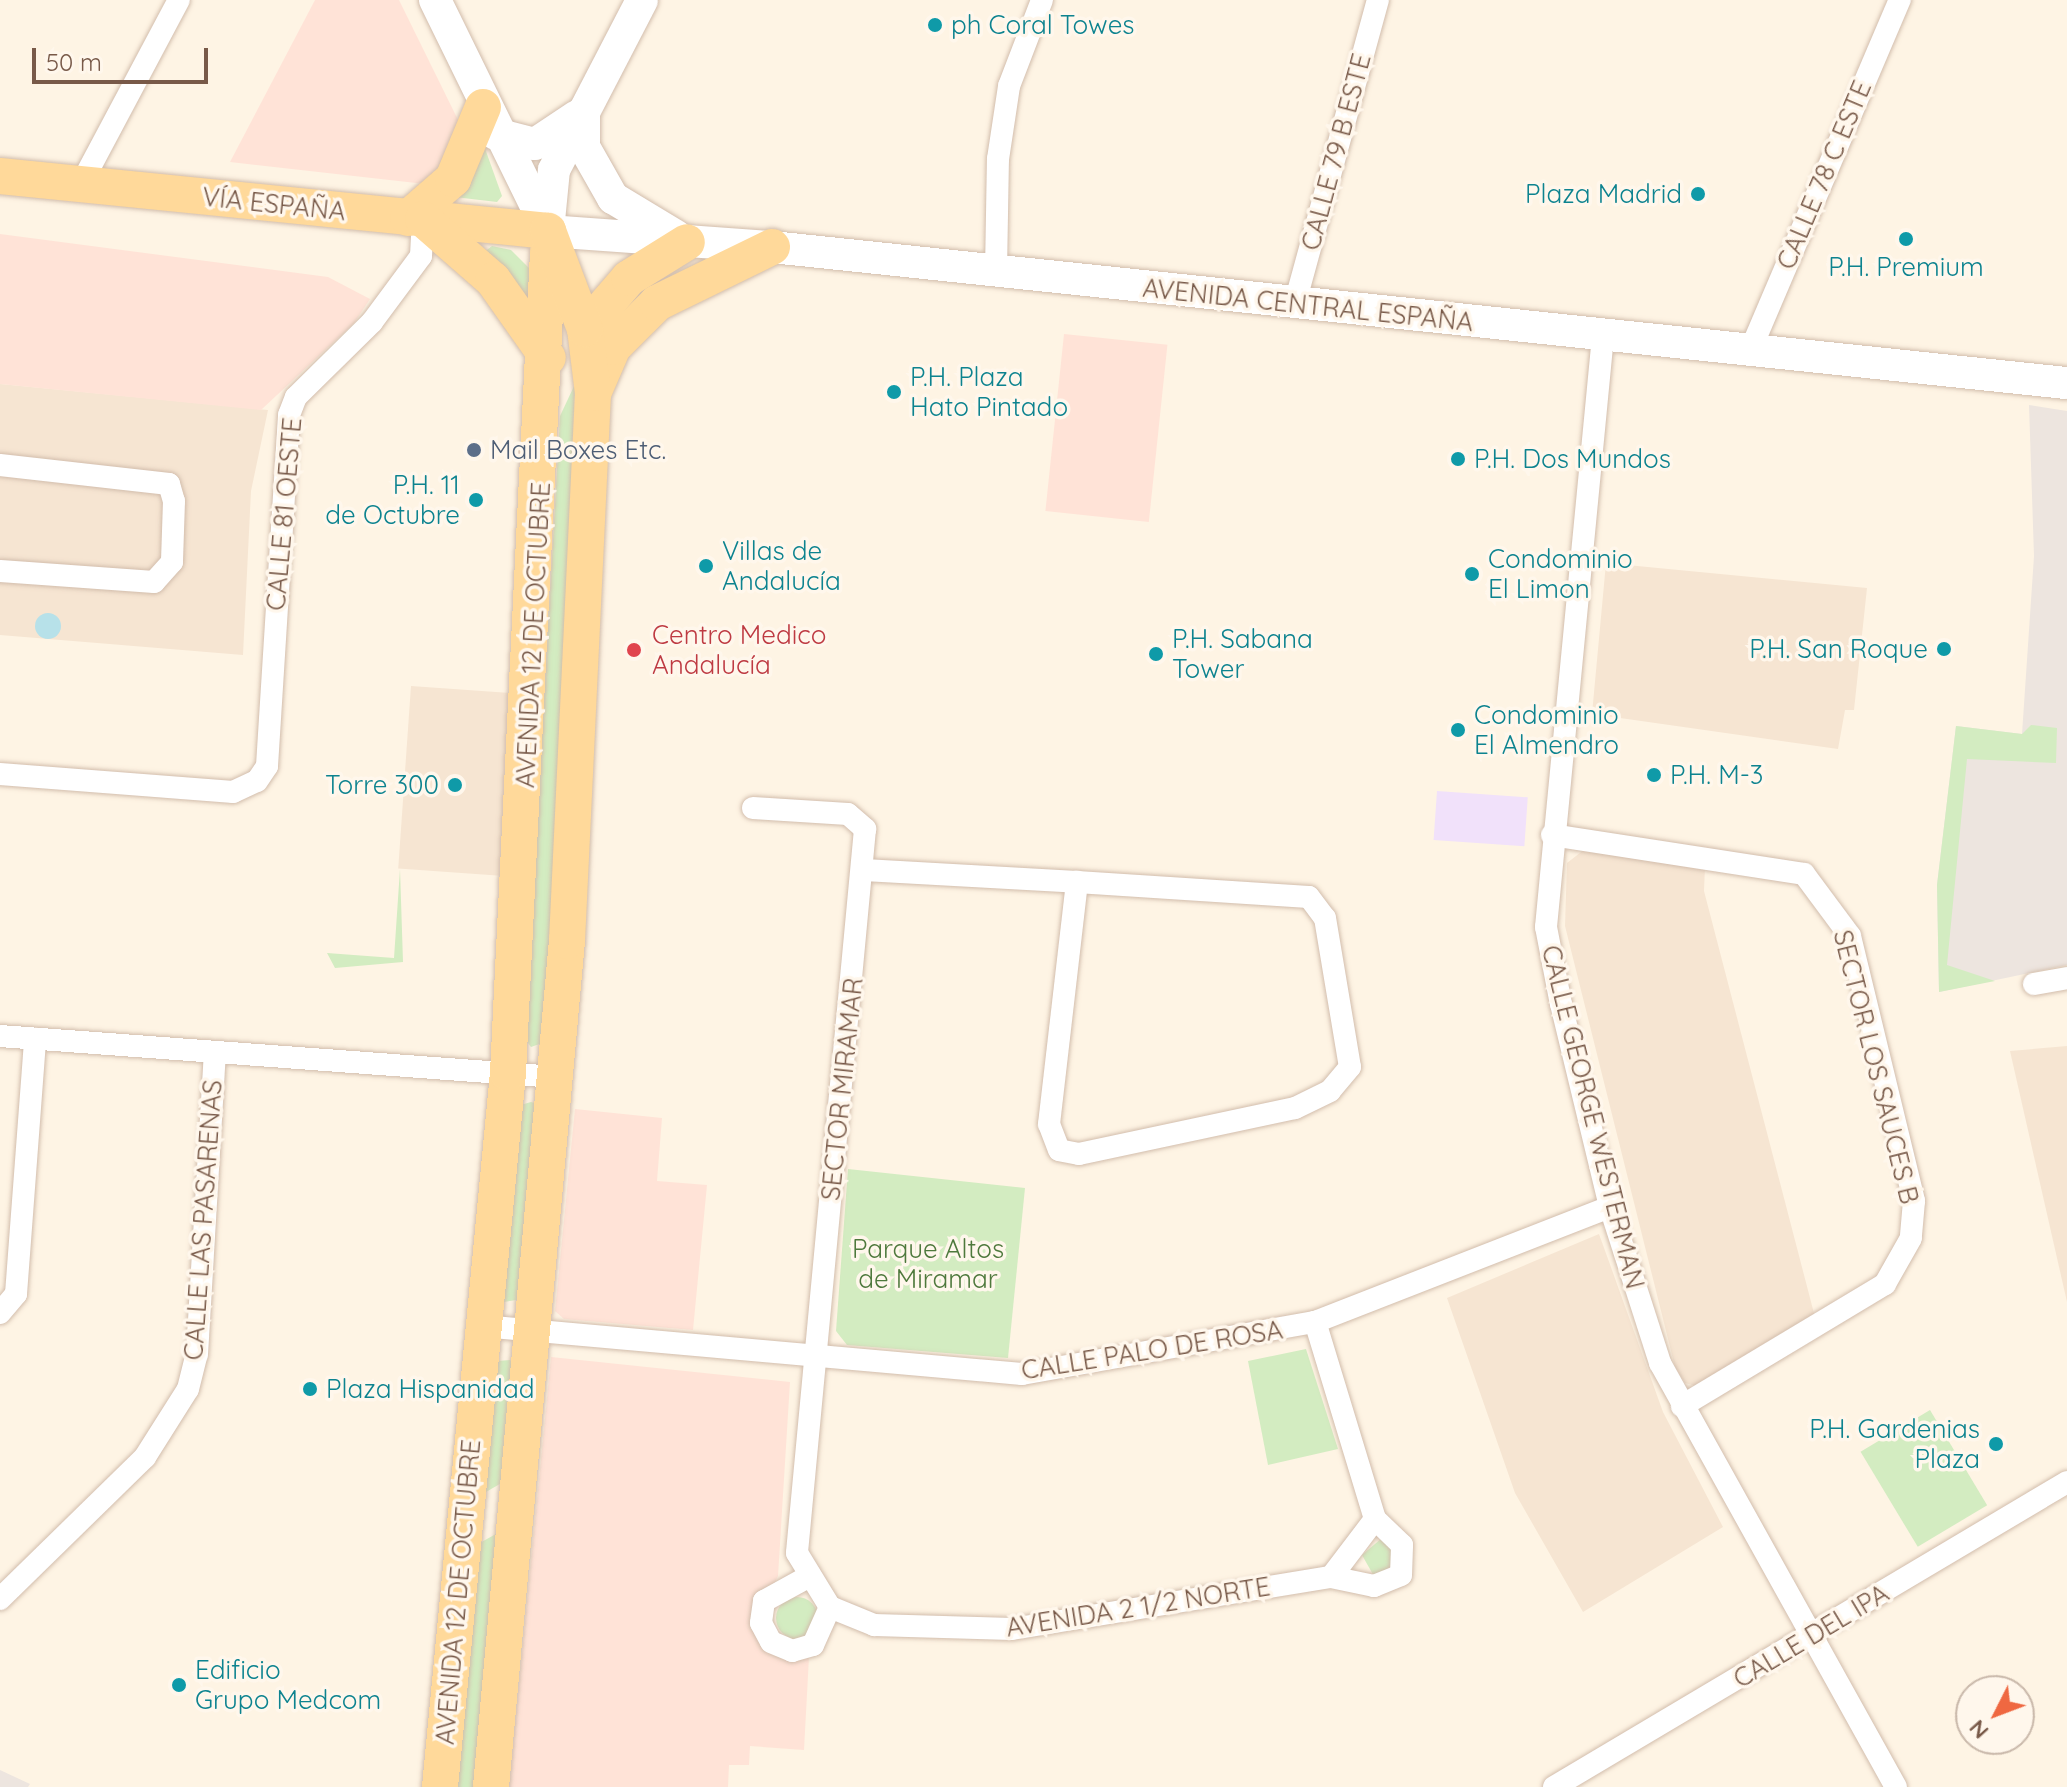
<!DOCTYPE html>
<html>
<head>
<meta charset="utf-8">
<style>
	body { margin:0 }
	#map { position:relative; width:2067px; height:1787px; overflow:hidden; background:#fef4e4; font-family:Quicksand,sans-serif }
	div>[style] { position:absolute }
	.residential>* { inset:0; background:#f6e5d2; transform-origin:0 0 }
	.commercial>* { inset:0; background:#ffe3d7; transform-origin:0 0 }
	.industrial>* { inset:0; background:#ede5df }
	.education>* { inset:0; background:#f1e1fa; transform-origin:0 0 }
	.green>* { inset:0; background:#d3ecc1; transform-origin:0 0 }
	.round { border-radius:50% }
	.water>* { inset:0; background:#b7e1e9 }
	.roads { filter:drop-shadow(0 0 2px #d2bdac) drop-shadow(0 0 2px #d2bdac) }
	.street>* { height:22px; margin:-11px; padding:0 11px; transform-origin:11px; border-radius:11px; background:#fff }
	.secondary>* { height:32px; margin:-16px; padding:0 16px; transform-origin:16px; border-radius:16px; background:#fff }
	.primary>* { height:36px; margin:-18px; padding:0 18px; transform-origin:18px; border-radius:18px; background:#ffd99a }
	.dots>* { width:22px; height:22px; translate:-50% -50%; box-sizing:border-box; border:4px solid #fff7ec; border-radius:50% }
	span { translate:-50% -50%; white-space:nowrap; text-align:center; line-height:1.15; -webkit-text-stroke:7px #fff7ec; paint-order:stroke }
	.culture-label { font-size:26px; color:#0d838f }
	.left { translate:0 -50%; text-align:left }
	.right { translate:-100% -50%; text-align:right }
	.street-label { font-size:26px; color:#785948 }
	.service-label { font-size:26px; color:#4e5e75 }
	.health-label { font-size:26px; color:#be3a42 }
	.park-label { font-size:26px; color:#4e793c }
	.north { position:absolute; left:1955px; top:1675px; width:80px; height:80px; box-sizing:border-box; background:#fff7ec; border:2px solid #c9b8aa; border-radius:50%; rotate:228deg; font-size:22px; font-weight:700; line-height:32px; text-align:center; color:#785948 }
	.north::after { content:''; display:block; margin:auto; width:28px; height:36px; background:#ef6841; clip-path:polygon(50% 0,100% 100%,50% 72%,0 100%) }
	.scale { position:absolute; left:32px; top:48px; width:176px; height:36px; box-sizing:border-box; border:4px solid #785948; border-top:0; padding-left:10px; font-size:24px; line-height:28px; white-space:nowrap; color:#785948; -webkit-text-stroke:6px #fff7ec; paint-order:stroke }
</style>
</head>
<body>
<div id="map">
	<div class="residential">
		<div style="clip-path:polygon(0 384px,268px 410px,251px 491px,243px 655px,0 635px)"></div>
		<div style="clip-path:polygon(1606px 563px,1867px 588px,1854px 710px,1845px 710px,1838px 749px,1592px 714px)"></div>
		<div style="left:411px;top:686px;width:106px;height:183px;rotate:4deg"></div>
		<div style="clip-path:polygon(1585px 849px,1705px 866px,1704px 891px,1816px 1321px,1700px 1387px,1685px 1383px,1675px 1367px,1565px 926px,1567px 863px)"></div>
		<div style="clip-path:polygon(2067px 1046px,2067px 1302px,2010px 1051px)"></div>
		<div style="clip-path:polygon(1599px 1234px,1663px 1412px,1723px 1527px,1583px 1612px,1515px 1493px,1447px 1298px)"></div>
	</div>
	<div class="commercial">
		<div style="clip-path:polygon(315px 0,399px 0,464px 132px,434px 185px,230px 162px)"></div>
		<div style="clip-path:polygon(0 234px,328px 277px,370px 299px,354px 323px,261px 410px,0 384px)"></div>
		<div style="left:1064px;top:334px;width:104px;height:178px;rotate:6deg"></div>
		<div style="clip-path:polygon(575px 1109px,662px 1118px,657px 1181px,707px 1185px,693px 1330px,564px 1319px,555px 1311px)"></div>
		<div style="clip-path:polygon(551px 1357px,790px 1382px,778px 1576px,754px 1624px,809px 1657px,804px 1750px,750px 1746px,749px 1765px,729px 1765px,728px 1787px,509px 1787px)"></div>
	</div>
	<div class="industrial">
		<div style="clip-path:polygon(2029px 405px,2067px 411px,2067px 965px,1939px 992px,1937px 885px,1956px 726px,2022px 734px,2034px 556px)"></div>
		<div style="clip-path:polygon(0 1770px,30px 1784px,28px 1787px,0 1787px)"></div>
	</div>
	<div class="education">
		<div style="left:1437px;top:791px;width:91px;height:49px;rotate:4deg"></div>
	</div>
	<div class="green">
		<div style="clip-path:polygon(483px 143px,502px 196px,497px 202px,446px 196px)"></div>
		<div style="clip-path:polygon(492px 246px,511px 250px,534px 273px,537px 308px,483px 253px)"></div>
		<div style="clip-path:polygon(575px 384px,548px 1041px,531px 1047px,525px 1039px,560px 416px)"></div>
		<div style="clip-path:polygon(2031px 725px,2057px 728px,2056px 763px,1967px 759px,1947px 965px,1995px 981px,1939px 992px,1937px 885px,1956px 726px,2022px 734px)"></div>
		<div style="clip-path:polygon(400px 869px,403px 962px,335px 968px,327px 953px,394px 958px)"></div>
		<div style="clip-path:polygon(531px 1102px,538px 1104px,523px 1299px,504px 1302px,517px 1106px)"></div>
		<div style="clip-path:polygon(848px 1169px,1025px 1188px,1008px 1358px,847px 1345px,836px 1331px)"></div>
		<div style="clip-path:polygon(1306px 1349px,1338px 1449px,1268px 1465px,1248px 1361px)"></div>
		<div style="clip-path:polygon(510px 1360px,516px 1366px,505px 1481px,479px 1496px,498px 1361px)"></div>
		<div style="left:1930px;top:1410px;width:111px;height:81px;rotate:59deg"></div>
		<div style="clip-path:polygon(503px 1530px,478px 1787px,451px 1787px,478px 1544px)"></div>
		<div style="clip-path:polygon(1382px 1538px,1403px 1563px,1375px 1578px,1362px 1555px)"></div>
		<div class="round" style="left:776px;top:1597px;width:42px;height:42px"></div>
	</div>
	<div class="water">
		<div class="round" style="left:35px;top:613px;width:26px;height:26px"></div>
	</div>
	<div class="roads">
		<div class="street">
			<div style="left:81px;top:184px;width:208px;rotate:-62deg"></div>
			<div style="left:996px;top:271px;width:112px;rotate:-89deg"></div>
			<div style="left:998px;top:159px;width:74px;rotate:-81.4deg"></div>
			<div style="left:1009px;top:86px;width:92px;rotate:-69deg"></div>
			<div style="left:1295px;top:303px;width:314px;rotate:-74.7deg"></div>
			<div style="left:1603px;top:336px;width:594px;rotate:95.51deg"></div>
			<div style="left:1546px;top:927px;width:78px;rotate:79deg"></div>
			<div style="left:1561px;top:1004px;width:209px;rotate:76.4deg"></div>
			<div style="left:1610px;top:1207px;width:164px;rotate:72.2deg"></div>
			<div style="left:1660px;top:1363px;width:485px;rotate:60.9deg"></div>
			<div style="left:1750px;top:351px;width:382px;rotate:-66.9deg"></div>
			<div style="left:0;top:465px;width:170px;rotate:6.4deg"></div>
			<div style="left:169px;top:484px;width:18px;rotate:74deg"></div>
			<div style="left:174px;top:501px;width:61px;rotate:91.9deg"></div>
			<div style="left:172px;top:562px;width:27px;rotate:132deg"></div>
			<div style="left:154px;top:582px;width:154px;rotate:-175.9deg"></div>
			<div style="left:0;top:774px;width:234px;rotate:4.4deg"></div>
			<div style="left:233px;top:792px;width:26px;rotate:-25deg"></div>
			<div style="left:257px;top:781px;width:18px;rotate:-56deg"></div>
			<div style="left:267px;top:766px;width:352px;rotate:-86.4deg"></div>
			<div style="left:289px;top:415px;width:19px;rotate:-69deg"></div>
			<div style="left:296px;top:397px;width:107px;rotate:-44.6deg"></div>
			<div style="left:372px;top:322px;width:82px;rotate:-53.4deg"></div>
			<div style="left:421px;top:256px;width:37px;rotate:-87deg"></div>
			<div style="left:753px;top:808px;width:95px;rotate:3.6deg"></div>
			<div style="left:848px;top:814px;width:23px;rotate:41deg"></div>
			<div style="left:865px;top:829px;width:727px;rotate:95.37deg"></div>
			<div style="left:797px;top:1553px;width:63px;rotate:58.6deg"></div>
			<div style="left:830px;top:1607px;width:48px;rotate:22.2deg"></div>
			<div style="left:874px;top:1625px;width:138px;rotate:1.7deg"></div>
			<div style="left:1012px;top:1629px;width:323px;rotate:-9.3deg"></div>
			<div style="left:1331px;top:1577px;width:73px;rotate:-52.8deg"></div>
			<div style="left:1375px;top:1519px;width:206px;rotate:-106.9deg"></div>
			<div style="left:1552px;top:835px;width:255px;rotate:8.8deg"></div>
			<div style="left:1804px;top:874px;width:77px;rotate:53.4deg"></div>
			<div style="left:1850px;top:936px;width:273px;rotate:76.4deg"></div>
			<div style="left:1914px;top:1201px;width:37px;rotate:95deg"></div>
			<div style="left:1911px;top:1238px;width:53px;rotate:119.5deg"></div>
			<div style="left:1885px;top:1284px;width:237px;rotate:149deg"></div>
			<div style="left:864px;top:870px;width:213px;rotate:3.2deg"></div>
			<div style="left:1077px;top:882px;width:232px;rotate:3.7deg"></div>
			<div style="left:1309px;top:897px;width:26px;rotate:53deg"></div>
			<div style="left:1325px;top:918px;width:151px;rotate:80.5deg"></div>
			<div style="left:1350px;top:1067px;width:31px;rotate:130deg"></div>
			<div style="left:1330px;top:1091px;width:39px;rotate:154deg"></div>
			<div style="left:1295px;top:1108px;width:221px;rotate:168deg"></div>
			<div style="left:1079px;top:1154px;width:20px;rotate:-169deg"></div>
			<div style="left:1059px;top:1150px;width:28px;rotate:-111deg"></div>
			<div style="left:1049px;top:1124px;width:244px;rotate:-83.4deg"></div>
			<div style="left:2034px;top:984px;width:34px;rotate:-10deg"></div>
			<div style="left:0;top:1036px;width:557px;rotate:4.22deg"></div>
			<div style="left:0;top:1313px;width:25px;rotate:-50deg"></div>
			<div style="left:16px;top:1294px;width:256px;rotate:-85.7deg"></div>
			<div style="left:482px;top:1326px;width:542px;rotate:5.08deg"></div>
			<div style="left:1022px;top:1374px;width:298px;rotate:-10.1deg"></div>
			<div style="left:1315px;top:1322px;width:317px;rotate:-21.3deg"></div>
			<div style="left:1331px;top:1577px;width:44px;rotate:11.8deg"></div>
			<div style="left:1374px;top:1586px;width:29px;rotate:-22deg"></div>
			<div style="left:1401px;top:1575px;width:30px;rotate:-88deg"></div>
			<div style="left:1402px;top:1545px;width:37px;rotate:-136deg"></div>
			<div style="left:806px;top:1578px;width:48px;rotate:151.3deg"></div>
			<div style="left:764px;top:1601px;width:22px;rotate:98deg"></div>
			<div style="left:761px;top:1623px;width:21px;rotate:62deg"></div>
			<div style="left:771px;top:1642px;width:23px;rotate:23deg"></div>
			<div style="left:792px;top:1651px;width:22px;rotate:-16deg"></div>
			<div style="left:813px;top:1645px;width:42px;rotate:-65.9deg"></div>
			<div style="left:0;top:1599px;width:203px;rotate:-44.4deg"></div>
			<div style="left:145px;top:1457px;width:80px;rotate:-57.7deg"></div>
			<div style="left:188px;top:1389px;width:36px;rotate:-76deg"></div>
			<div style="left:197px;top:1354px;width:301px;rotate:-86.6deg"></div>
			<div style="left:1554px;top:1787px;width:597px;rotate:-30.73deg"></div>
		</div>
		<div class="secondary">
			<div style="left:435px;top:0;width:257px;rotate:63.9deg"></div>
			<div style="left:584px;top:111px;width:36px;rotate:90deg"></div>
			<div style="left:584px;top:147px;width:59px;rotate:60.4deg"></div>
			<div style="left:613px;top:198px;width:74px;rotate:31.1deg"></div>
			<div style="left:496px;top:134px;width:40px;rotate:14.4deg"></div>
			<div style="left:535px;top:144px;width:50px;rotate:-33.7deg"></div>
			<div style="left:548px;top:231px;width:225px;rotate:4.1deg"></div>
			<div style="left:772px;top:247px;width:1302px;rotate:6deg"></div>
			<div style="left:548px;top:231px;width:61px;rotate:-84.4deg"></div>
			<div style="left:554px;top:170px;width:191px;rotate:-62.6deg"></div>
		</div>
		<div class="primary">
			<div style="left:0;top:176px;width:551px;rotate:5.73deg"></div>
			<div style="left:408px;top:218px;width:60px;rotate:-40.9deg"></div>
			<div style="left:453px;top:179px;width:78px;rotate:-67.4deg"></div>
			<div style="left:423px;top:219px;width:93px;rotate:41.1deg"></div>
			<div style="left:493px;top:280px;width:95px;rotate:54.8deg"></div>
			<div style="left:585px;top:329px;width:67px;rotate:-49.2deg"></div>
			<div style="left:629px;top:278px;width:68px;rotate:-31.8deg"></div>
			<div style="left:594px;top:391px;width:48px;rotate:-66.6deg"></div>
			<div style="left:613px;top:347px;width:62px;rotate:-45deg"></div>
			<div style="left:657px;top:303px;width:128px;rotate:-26deg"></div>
			<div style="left:440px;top:1787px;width:717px;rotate:-84.56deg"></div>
			<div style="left:508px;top:1073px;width:821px;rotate:-87.21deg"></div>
			<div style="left:491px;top:1787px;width:849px;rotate:-84.87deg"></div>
			<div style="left:567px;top:941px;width:549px;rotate:-87.28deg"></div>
			<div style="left:593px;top:393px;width:64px;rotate:-97.1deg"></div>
			<div style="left:585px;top:329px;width:105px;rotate:-110.7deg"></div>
		</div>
	</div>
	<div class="dots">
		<div style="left:935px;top:25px;background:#0f9aa8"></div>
		<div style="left:1698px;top:194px;background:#0f9aa8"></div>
		<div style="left:1906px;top:239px;background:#0f9aa8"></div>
		<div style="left:894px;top:392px;background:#0f9aa8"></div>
		<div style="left:474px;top:450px;background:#5c6f8a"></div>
		<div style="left:1458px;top:459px;background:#0f9aa8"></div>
		<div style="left:476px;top:500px;background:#0f9aa8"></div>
		<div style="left:706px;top:566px;background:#0f9aa8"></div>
		<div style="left:1472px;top:574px;background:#0f9aa8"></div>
		<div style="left:1944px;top:649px;background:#0f9aa8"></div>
		<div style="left:634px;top:650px;background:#e0444e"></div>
		<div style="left:1156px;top:654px;background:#0f9aa8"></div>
		<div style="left:1458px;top:730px;background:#0f9aa8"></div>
		<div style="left:1654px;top:775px;background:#0f9aa8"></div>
		<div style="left:455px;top:785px;background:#0f9aa8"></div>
		<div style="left:310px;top:1389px;background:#0f9aa8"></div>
		<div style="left:1996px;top:1444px;background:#0f9aa8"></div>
		<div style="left:179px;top:1685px;background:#0f9aa8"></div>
	</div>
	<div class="culture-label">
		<span class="left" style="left:951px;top:25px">ph Coral Towes</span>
		<span class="right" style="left:1682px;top:194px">Plaza Madrid</span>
		<span style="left:1906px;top:267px">P.H. Premium</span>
		<span class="left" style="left:910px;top:392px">P.H. Plaza<br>Hato Pintado</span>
		<span class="left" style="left:1474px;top:459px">P.H. Dos Mundos</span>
		<span class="right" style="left:460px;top:500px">P.H. 11<br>de Octubre</span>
		<span class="left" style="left:722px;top:566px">Villas de<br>Andalucía</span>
		<span class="left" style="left:1488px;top:574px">Condominio<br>El Limon</span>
		<span class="left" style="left:1172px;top:654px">P.H. Sabana<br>Tower</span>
		<span class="right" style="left:1928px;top:649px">P.H. San Roque</span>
		<span class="left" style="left:1474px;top:730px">Condominio<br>El Almendro</span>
		<span class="left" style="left:1670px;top:775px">P.H. M-3</span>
		<span class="right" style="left:439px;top:785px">Torre 300</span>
		<span class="left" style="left:326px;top:1389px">Plaza Hispanidad</span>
		<span class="right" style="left:1980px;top:1444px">P.H. Gardenias<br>Plaza</span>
		<span class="left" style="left:195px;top:1685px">Edificio<br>Grupo Medcom</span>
	</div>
	<div class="street-label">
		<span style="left:1336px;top:152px;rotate:-75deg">CALLE 79 B ESTE</span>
		<span style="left:1824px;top:175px;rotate:-67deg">CALLE 78 C ESTE</span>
		<span style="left:274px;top:204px;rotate:6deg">VÍA ESPAÑA</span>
		<span style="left:1308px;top:305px;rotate:6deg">AVENIDA CENTRAL ESPAÑA</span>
		<span style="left:284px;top:514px;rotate:-85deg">CALLE 81 OESTE</span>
		<span style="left:533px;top:635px;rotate:-87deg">AVENIDA 12 DE OCTUBRE</span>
		<span style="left:1876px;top:1067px;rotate:76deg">SECTOR LOS SAUCES B</span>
		<span style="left:842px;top:1089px;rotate:-84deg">SECTOR MIRAMAR</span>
		<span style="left:1593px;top:1117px;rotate:76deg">CALLE GEORGE WESTERMAN</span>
		<span style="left:203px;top:1220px;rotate:-86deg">CALLE LAS PASARENAS</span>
		<span style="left:1152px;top:1350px;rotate:-9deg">CALLE PALO DE ROSA</span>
		<span style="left:458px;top:1592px;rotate:-85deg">AVENIDA 12 DE OCTUBRE</span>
		<span style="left:1138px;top:1607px;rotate:-9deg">AVENIDA 2 1/2 NORTE</span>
		<span style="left:1811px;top:1636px;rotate:-31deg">CALLE DEL IPA</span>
	</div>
	<div class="service-label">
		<span class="left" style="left:490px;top:450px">Mail Boxes Etc.</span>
	</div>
	<div class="health-label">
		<span class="left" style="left:652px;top:650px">Centro Medico<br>Andalucía</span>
	</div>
	<div class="park-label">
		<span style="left:928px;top:1264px">Parque Altos<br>de Miramar</span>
	</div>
	<div class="north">N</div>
	<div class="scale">50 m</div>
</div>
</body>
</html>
